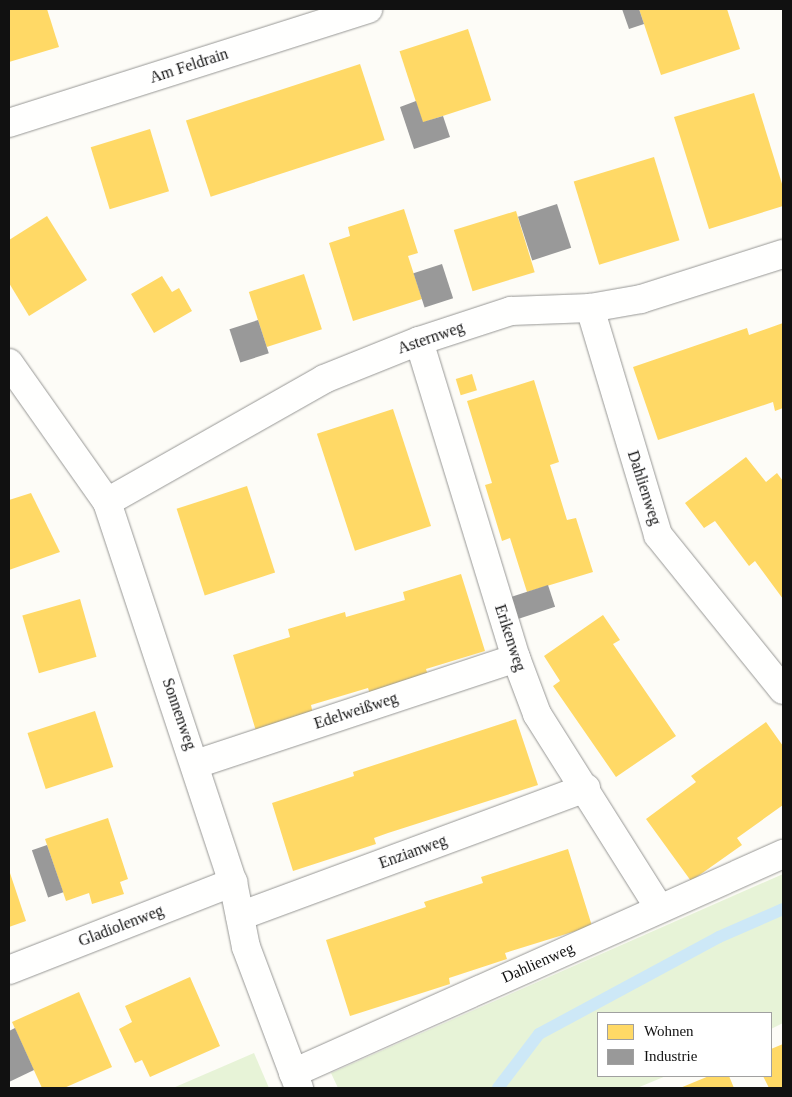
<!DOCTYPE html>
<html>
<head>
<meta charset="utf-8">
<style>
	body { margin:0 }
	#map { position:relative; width:792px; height:1097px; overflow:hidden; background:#fdfcf7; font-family:Georgia,serif }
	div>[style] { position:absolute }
	.green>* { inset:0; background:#e7f3d7 }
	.homes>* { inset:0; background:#ffd966; transform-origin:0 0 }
	.industry>* { inset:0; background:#999; transform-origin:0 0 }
	.stream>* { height:12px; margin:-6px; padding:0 6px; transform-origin:6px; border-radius:6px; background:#cde8f7 }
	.roads { filter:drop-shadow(0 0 1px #979795) drop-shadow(0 0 1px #979795) }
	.minor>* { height:28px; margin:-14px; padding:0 14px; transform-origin:14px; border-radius:14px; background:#fffffe }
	span { translate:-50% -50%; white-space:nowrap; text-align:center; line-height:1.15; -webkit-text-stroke:5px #fff; paint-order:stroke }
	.street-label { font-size:16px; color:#111 }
	.frame { position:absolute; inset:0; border:10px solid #111; pointer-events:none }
	.legend { position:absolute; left:597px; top:1012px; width:175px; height:65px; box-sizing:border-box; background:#fff; border:1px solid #a0a0a0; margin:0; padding:6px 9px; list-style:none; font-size:15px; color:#111 }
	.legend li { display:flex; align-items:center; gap:10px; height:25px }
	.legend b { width:25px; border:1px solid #a0a0a0 }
</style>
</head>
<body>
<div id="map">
	<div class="green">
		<div style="clip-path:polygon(783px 874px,783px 1023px,771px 1029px,771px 1013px,598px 1013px,598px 1076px,666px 1076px,637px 1088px,338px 1088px,331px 1073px)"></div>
		<div style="clip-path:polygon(254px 1053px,269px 1088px,173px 1088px)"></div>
	</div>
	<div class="homes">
		<div style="clip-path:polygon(9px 9px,47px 9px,59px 47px,9px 62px)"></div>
		<div style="clip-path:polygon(639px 9px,727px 9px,740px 49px,661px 75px)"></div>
		<div style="left:468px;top:29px;width:75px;height:72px;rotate:72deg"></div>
		<div style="left:360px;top:64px;width:80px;height:183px;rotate:72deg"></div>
		<div style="clip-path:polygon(754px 93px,783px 187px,783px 206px,709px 229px,674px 117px)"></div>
		<div style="left:150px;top:129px;width:65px;height:62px;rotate:73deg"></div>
		<div style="left:654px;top:157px;width:87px;height:84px;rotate:73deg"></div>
		<div style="clip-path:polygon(404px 209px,418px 253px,408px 256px,422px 299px,353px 321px,329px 243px,350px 236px,348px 227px)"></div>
		<div style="left:516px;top:211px;width:64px;height:65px;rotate:73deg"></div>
		<div style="clip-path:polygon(47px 216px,87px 280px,29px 316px,9px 283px,9px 240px)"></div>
		<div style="left:304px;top:274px;width:58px;height:58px;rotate:72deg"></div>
		<div style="clip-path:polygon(162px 276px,172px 292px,179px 288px,192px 311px,154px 333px,131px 294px)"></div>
		<div style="clip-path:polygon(783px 323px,783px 408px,775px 411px,773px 402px,658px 440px,633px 367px,747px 328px,749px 335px)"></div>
		<div style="left:472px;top:374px;width:17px;height:17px;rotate:73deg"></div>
		<div style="clip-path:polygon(534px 380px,559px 462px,550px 465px,567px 520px,576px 518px,593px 572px,527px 592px,510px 538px,502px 541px,485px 485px,492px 483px,467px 401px)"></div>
		<div style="left:393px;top:409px;width:123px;height:80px;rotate:72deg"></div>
		<div style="clip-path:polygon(746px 457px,766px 482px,777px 473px,783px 481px,783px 599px,755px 561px,749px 566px,715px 521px,704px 528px,685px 503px)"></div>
		<div style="left:247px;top:486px;width:91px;height:74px;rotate:72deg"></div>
		<div style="clip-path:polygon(31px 493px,60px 552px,9px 570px,9px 500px)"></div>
		<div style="clip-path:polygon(461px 574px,485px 651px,426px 669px,429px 679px,371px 697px,368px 688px,311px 705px,313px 714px,256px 731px,233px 655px,290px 637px,288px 629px,345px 612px,346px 617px,405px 600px,403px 592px)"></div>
		<div style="left:80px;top:599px;width:60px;height:60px;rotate:74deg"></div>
		<div style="clip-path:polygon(603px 615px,620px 640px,613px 644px,676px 736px,616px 777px,553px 686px,560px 681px,544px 656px)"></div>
		<div style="left:95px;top:711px;width:59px;height:71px;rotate:72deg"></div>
		<div style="clip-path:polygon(516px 719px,538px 785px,388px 833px,374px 838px,376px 844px,293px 871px,272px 803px,354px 776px,353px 772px)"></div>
		<div style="clip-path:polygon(766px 722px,783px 746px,783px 805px,737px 838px,742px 845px,691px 881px,646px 819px,696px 782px,691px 776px)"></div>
		<div style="clip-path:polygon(108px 818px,128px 879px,120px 882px,124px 894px,92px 904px,89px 893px,66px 901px,45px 839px)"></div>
		<div style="clip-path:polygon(568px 849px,592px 926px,505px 953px,507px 959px,449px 978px,450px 984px,350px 1016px,326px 940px,426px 907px,424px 902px,483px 883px,481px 877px)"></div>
		<div style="clip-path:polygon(9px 870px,26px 921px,9px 927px)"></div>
		<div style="clip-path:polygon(190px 977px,220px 1046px,150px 1077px,142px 1060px,135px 1063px,119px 1029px,132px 1022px,125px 1006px)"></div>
		<div style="clip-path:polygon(79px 992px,112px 1067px,64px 1088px,42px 1088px,12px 1022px)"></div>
		<div style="clip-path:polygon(783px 1044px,783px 1088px,769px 1088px,763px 1076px,771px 1076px,771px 1049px)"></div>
		<div style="clip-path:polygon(709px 1076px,729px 1076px,734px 1088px,680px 1088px)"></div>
	</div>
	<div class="industry">
		<div style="clip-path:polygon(622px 9px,639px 9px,644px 24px,629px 29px)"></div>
		<div style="clip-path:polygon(416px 101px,423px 122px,443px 116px,450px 137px,414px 149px,400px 107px)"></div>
		<div style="left:557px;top:204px;width:46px;height:41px;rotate:72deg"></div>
		<div style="left:442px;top:264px;width:36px;height:30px;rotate:72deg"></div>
		<div style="left:258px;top:320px;width:35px;height:30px;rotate:72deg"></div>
		<div style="left:548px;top:585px;width:23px;height:39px;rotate:72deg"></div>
		<div style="left:47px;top:845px;width:50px;height:16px;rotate:71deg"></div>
		<div style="clip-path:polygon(15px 1028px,34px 1070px,9px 1082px,9px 1031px)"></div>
	</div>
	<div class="stream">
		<div style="left:498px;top:1088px;width:68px;rotate:-52.8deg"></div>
		<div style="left:539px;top:1034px;width:204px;rotate:-28.3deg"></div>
		<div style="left:719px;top:937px;width:70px;rotate:-23.6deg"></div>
	</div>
	<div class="roads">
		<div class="minor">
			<div style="left:9px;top:123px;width:377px;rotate:-17.6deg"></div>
			<div style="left:590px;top:308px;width:237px;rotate:73.3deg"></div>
			<div style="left:658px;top:535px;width:199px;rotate:51.1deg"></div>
			<div style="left:419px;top:341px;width:332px;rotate:73deg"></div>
			<div style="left:516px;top:658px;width:60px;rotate:69.4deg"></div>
			<div style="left:537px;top:714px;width:229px;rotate:57.8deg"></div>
			<div style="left:9px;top:363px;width:170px;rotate:54.8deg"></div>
			<div style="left:107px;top:502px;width:400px;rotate:71.7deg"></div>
			<div style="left:233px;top:882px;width:66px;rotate:78.7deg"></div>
			<div style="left:246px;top:947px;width:151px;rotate:69.4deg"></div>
			<div style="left:107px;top:502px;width:249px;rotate:-29.5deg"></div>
			<div style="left:324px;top:379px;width:102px;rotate:-21.8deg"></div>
			<div style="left:419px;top:341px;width:97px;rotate:-18.1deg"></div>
			<div style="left:511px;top:311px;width:79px;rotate:-2.2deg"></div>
			<div style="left:590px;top:308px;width:52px;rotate:-10deg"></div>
			<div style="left:641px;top:299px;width:149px;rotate:-17.6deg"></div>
			<div style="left:196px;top:764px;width:337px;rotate:-18.3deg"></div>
			<div style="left:240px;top:916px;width:369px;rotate:-20.3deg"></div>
			<div style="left:9px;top:970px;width:241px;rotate:-21.4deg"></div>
			<div style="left:293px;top:1073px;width:537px;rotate:-24.08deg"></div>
		</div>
	</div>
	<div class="street-label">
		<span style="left:189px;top:66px;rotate:-18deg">Am Feldrain</span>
		<span style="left:431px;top:338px;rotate:-19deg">Asternweg</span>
		<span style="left:644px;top:488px;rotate:72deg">Dahlienweg</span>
		<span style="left:510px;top:638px;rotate:72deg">Erikenweg</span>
		<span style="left:356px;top:711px;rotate:-18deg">Edelweißweg</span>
		<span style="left:179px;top:714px;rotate:71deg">Sonnenweg</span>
		<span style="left:413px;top:852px;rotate:-20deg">Enzianweg</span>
		<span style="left:121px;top:926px;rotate:-21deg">Gladiolenweg</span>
		<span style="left:538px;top:963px;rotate:-24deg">Dahlienweg</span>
	</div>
	<div class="frame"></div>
	<ul class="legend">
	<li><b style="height:14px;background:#ffd966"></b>Wohnen</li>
	<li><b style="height:14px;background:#999"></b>Industrie</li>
	</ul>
</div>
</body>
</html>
